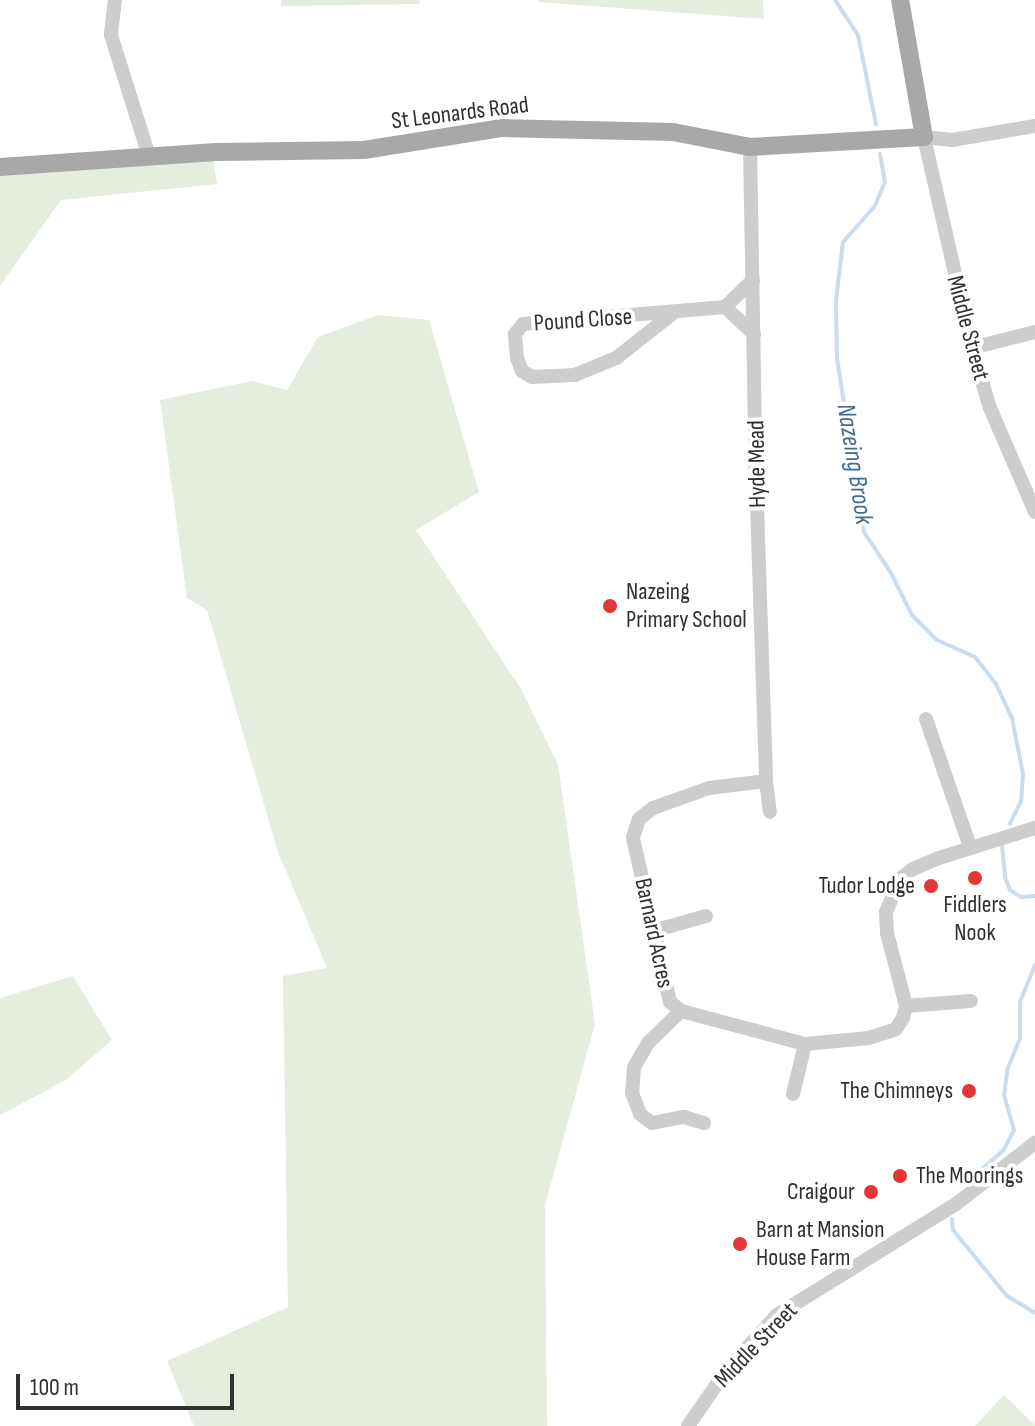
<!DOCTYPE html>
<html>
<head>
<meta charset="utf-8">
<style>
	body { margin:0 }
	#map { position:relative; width:1035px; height:1426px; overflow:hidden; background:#fff; font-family:"Sofia Sans Condensed",sans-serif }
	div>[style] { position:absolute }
	.green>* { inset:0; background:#e5edde }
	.stream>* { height:4px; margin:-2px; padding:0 2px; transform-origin:2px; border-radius:2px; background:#cbddec }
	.minor>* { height:14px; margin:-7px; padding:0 7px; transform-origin:7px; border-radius:7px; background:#cdcdcd }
	.major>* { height:18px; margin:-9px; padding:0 9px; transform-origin:9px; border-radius:9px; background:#a8a8a8 }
	.dots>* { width:22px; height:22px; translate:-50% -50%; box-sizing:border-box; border:4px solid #fff; border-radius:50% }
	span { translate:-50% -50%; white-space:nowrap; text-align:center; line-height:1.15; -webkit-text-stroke:8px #fff; paint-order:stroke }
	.street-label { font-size:24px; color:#303030 }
	.poi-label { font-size:24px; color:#303030 }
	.left { translate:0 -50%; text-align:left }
	.right { translate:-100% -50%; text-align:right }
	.water-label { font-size:26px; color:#3e6c92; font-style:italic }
	.scale { position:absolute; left:16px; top:1374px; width:218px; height:36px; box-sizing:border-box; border:4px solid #303030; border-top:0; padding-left:10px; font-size:24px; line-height:28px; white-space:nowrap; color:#303030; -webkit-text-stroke:6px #fff; paint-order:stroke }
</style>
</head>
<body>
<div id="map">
	<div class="green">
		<div style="clip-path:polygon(281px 0,420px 0,419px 4px,281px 6px)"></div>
		<div style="clip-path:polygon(539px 0,763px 0,764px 19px,539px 2px)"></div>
		<div style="clip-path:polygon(211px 145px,217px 184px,61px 200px,0 286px,0 161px)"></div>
		<div style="clip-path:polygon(378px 315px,429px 320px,479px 492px,416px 530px,521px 689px,558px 764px,595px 1024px,545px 1205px,547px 1426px,194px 1426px,167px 1361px,288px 1307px,283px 976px,327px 968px,278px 852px,207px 610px,187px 598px,160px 400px,252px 381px,287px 390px,318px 337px)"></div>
		<div style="clip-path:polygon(73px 976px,112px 1040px,66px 1080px,0 1115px,0 998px)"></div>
		<div style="clip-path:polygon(1004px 1395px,1035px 1425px,1035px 1426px,975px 1426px)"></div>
	</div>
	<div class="stream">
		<div style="left:835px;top:0;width:42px;rotate:56.7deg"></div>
		<div style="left:858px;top:35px;width:91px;rotate:78.6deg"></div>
		<div style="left:880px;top:154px;width:28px;rotate:80deg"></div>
		<div style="left:885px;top:182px;width:26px;rotate:113deg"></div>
		<div style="left:875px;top:206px;width:48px;rotate:131.6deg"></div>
		<div style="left:843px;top:242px;width:59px;rotate:96.8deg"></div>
		<div style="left:836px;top:301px;width:57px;rotate:89deg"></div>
		<div style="left:837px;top:358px;width:176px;rotate:81.2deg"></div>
		<div style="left:864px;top:532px;width:49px;rotate:56.6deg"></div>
		<div style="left:891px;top:573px;width:47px;rotate:63.4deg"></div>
		<div style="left:912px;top:615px;width:35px;rotate:45deg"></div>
		<div style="left:937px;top:640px;width:42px;rotate:24.1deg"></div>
		<div style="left:975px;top:657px;width:34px;rotate:52deg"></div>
		<div style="left:996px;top:684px;width:38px;rotate:65deg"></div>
		<div style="left:1012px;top:718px;width:57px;rotate:78.9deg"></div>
		<div style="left:1023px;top:774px;width:27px;rotate:94deg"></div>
		<div style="left:1021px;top:801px;width:25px;rotate:116deg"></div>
		<div style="left:1002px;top:846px;width:31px;rotate:84deg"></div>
		<div style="left:1005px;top:877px;width:14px;rotate:69deg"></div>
		<div style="left:1010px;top:890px;width:13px;rotate:32deg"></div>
		<div style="left:1021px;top:897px;width:14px;rotate:-4deg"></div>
		<div style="left:975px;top:1175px;width:37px;rotate:-41deg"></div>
		<div style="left:1003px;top:1151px;width:24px;rotate:-62deg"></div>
		<div style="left:1014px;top:1130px;width:36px;rotate:-106deg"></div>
		<div style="left:1004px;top:1095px;width:27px;rotate:-82deg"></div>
		<div style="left:1008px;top:1068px;width:31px;rotate:-68deg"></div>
		<div style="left:1020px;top:1039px;width:37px;rotate:-90deg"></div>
		<div style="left:1020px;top:1002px;width:40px;rotate:-68deg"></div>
		<div style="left:952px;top:1219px;width:11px;rotate:85deg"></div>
		<div style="left:953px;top:1230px;width:85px;rotate:50.7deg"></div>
		<div style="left:1007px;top:1296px;width:33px;rotate:31deg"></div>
	</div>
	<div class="minor">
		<div style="left:115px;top:0;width:35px;rotate:97deg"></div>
		<div style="left:111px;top:35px;width:127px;rotate:72.6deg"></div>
		<div style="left:1035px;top:126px;width:84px;rotate:170.4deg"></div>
		<div style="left:952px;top:140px;width:28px;rotate:-174deg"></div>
		<div style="left:924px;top:137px;width:216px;rotate:77.2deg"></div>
		<div style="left:972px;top:348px;width:63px;rotate:73.3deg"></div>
		<div style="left:990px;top:408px;width:113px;rotate:66.6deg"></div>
		<div style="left:750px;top:147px;width:329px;rotate:89deg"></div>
		<div style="left:756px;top:476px;width:305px;rotate:88.1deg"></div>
		<div style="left:766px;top:781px;width:31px;rotate:83deg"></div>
		<div style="left:725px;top:307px;width:40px;rotate:43deg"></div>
		<div style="left:672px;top:314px;width:71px;rotate:141.8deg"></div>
		<div style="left:616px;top:358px;width:44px;rotate:157.5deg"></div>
		<div style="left:575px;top:375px;width:43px;rotate:177.3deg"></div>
		<div style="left:532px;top:377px;width:12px;rotate:-149deg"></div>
		<div style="left:522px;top:371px;width:14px;rotate:-111deg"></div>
		<div style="left:517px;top:358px;width:24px;rotate:-95deg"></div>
		<div style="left:515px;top:334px;width:13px;rotate:-51deg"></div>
		<div style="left:523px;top:324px;width:203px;rotate:-4.8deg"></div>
		<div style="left:725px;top:307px;width:39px;rotate:-44deg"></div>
		<div style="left:972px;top:348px;width:65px;rotate:-14.3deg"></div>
		<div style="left:926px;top:719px;width:135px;rotate:71deg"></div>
		<div style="left:766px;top:781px;width:57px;rotate:173deg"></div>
		<div style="left:709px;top:788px;width:59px;rotate:160.3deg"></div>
		<div style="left:653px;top:808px;width:18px;rotate:142deg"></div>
		<div style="left:639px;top:819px;width:20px;rotate:108deg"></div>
		<div style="left:633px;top:838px;width:168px;rotate:77.3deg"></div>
		<div style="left:670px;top:1002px;width:14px;rotate:39deg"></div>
		<div style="left:681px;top:1011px;width:128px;rotate:14.9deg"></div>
		<div style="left:805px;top:1044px;width:64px;rotate:-5.4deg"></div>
		<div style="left:869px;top:1038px;width:28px;rotate:-18deg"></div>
		<div style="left:896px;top:1029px;width:13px;rotate:-58deg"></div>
		<div style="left:903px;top:1018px;width:12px;rotate:-76deg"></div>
		<div style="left:906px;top:1006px;width:75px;rotate:-104.6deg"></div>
		<div style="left:887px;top:933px;width:21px;rotate:-93deg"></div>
		<div style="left:886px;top:912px;width:36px;rotate:-67deg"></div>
		<div style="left:900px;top:879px;width:16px;rotate:-38deg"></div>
		<div style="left:913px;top:869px;width:28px;rotate:-23deg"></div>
		<div style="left:939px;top:858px;width:101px;rotate:-17.4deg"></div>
		<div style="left:653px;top:931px;width:55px;rotate:-15.8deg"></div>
		<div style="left:906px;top:1006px;width:65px;rotate:-4.4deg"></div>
		<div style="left:681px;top:1011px;width:46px;rotate:135.9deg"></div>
		<div style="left:648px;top:1043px;width:28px;rotate:120deg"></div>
		<div style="left:634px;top:1067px;width:26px;rotate:94deg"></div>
		<div style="left:632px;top:1093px;width:22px;rotate:69deg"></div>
		<div style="left:640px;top:1114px;width:15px;rotate:37deg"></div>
		<div style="left:652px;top:1123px;width:33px;rotate:-11deg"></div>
		<div style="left:684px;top:1117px;width:21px;rotate:17deg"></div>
		<div style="left:793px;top:1094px;width:51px;rotate:-76.5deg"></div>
		<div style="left:688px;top:1426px;width:67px;rotate:-55.4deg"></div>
		<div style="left:726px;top:1371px;width:76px;rotate:-47.7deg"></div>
		<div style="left:777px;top:1315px;width:211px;rotate:-31.8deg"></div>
		<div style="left:956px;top:1204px;width:100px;rotate:-37.7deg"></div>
	</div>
	<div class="major">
		<div style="left:0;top:167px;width:216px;rotate:-4deg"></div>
		<div style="left:215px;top:152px;width:149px;rotate:-0.8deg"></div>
		<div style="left:364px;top:150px;width:140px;rotate:-9.1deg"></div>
		<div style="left:502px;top:128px;width:171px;rotate:1.3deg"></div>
		<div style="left:673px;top:132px;width:78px;rotate:11deg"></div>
		<div style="left:750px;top:147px;width:174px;rotate:-3.3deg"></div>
		<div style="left:924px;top:137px;width:139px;rotate:-99.9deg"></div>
	</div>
	<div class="dots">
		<div style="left:610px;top:606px;background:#e43537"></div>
		<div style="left:975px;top:878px;background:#e43537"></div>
		<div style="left:931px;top:886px;background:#e43537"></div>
		<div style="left:969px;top:1091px;background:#e43537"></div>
		<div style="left:900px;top:1176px;background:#e43537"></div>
		<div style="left:871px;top:1192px;background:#e43537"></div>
		<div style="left:740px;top:1244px;background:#e43537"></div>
	</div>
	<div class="street-label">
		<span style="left:460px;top:113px;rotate:-7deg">St Leonards Road</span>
		<span style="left:583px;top:320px;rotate:-4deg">Pound Close</span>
		<span style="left:968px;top:328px;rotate:75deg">Middle Street</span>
		<span style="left:757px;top:464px;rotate:-91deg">Hyde Mead</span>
		<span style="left:654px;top:933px;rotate:78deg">Barnard Acres</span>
		<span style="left:756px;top:1345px;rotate:-46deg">Middle Street</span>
	</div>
	<div class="poi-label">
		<span class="left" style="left:626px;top:606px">Nazeing<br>Primary School</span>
		<span class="right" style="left:915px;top:886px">Tudor Lodge</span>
		<span style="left:975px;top:919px">Fiddlers<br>Nook</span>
		<span class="right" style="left:953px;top:1091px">The Chimneys</span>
		<span class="left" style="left:916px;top:1176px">The Moorings</span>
		<span class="right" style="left:855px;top:1192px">Craigour</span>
		<span class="left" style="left:756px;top:1244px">Barn at Mansion<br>House Farm</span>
	</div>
	<div class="water-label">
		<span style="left:854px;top:464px;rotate:81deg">Nazeing Brook</span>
	</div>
	<div class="scale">100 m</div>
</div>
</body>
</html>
